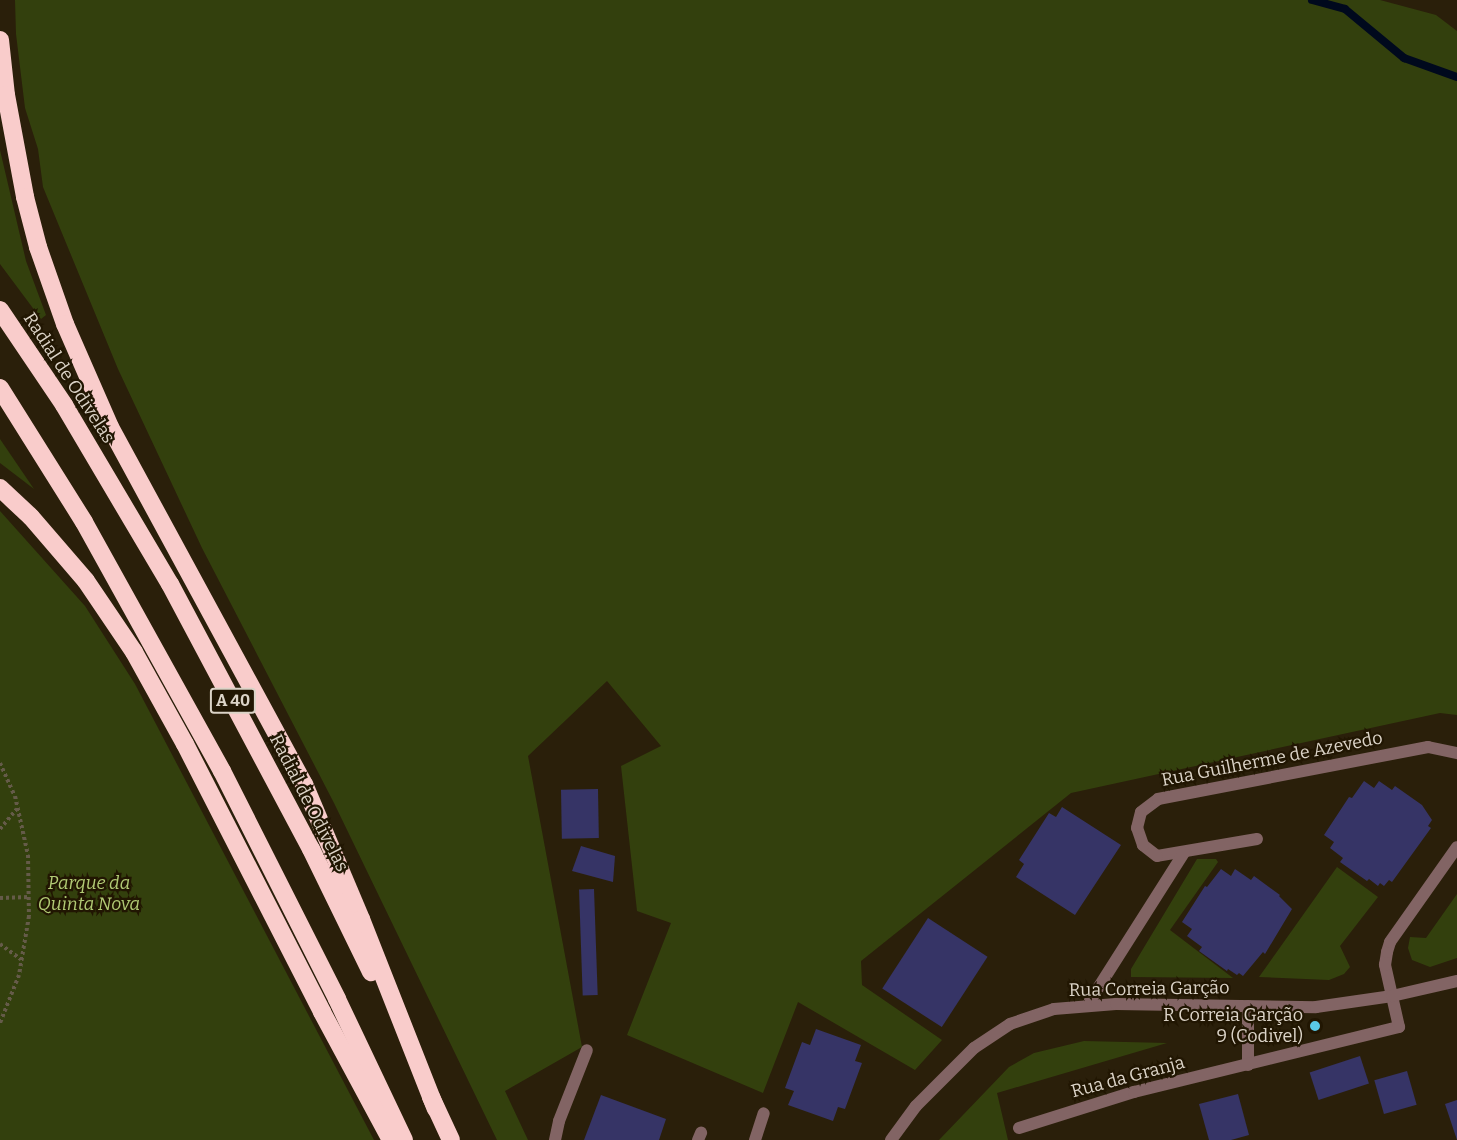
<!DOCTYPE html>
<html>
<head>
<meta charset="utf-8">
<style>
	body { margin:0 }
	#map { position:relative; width:1457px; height:1140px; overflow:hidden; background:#2a1f0a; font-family:Bitter,serif }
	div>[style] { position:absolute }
	.green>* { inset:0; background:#33400d }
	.stream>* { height:8px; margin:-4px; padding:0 4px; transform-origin:4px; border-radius:4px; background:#00091d }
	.building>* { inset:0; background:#363466; transform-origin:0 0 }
	.path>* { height:4px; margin-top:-2px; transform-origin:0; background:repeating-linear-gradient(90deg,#655b49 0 3px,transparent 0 6px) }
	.street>* { height:12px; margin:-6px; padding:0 6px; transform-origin:6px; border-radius:6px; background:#826464 }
	.highway>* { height:18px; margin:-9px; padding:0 9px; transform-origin:9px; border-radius:9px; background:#f9cccb }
	.dots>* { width:16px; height:16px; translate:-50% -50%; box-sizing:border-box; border:3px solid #211602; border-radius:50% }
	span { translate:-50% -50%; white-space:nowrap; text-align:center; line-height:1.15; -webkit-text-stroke:4.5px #211602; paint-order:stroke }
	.shield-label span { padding:2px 4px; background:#211602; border:2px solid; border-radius:4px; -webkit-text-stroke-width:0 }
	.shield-label { font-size:16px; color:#dbd3c7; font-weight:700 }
	.street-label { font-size:18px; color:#dbd3c7 }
	.park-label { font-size:18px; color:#b1ca74; font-style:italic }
	.poi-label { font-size:18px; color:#dbd3c7 }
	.right { translate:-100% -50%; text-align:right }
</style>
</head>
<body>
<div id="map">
	<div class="green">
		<div style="clip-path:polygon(15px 0,1380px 0,1436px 15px,1457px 31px,1457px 715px,1440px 713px,1071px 793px,861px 961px,862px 985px,942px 1040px,915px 1070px,798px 1002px,763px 1093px,627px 1035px,671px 923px,637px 911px,621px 766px,661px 746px,607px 681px,528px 756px,582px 1047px,505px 1091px,528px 1140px,497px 1140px,334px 803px,202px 548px,118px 369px,43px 187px,38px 149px,25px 108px,16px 34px)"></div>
		<div style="clip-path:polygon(0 150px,26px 261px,46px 315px,41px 319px,0 264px)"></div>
		<div style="clip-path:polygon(0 439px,34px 489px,0 463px)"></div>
		<div style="clip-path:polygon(0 511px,85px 606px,135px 684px,374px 1140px,0 1140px)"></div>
		<div style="clip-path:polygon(1197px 859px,1216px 859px,1218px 862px,1170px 930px,1233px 978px,1131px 977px,1131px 969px)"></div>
		<div style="clip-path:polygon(1337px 867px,1378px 897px,1340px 946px,1350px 967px,1344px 974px,1329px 980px,1259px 977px)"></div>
		<div style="clip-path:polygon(1457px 894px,1457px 958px,1430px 967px,1412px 960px,1408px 948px,1410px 937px,1426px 938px)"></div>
		<div style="clip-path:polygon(1084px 1041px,1167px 1043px,997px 1093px,1008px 1140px,939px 1140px,1009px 1067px,1034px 1053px)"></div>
	</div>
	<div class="stream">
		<div style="left:1312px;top:0;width:34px;rotate:15deg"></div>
		<div style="left:1345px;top:9px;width:77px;rotate:39.7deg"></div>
		<div style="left:1404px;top:58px;width:56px;rotate:19.7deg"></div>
	</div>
	<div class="building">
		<div style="clip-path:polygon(1364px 781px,1374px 788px,1379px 781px,1392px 790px,1395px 786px,1422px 805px,1432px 820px,1428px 826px,1431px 828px,1392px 882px,1389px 880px,1384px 886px,1380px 883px,1378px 886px,1369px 879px,1367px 881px,1340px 862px,1343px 858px,1330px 848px,1334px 842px,1324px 835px,1349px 797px,1352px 798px)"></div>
		<div style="left:598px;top:789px;width:49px;height:37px;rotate:89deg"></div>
		<div style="clip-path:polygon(1062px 807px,1121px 845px,1075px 915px,1016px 877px,1024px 864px,1019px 860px,1049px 813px,1056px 817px)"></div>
		<div style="clip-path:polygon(581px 846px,615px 856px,613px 882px,572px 871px)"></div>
		<div style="clip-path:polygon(1221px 869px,1231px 876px,1235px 869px,1251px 880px,1254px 876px,1280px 895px,1279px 896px,1292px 909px,1265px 954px,1263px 952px,1243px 976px,1239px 973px,1237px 975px,1228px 969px,1227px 971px,1199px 951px,1202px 947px,1187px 936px,1192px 929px,1182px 922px,1205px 886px,1207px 887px)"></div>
		<div style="left:594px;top:889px;width:106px;height:15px;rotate:88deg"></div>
		<div style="left:928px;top:918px;width:71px;height:84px;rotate:33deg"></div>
		<div style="clip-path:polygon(816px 1029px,861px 1045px,855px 1061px,862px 1063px,845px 1109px,838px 1107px,833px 1121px,788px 1105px,794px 1091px,785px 1088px,802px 1042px,810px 1045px)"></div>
		<div style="left:1360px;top:1056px;width:29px;height:53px;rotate:72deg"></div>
		<div style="left:1407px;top:1071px;width:35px;height:34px;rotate:74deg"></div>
		<div style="clip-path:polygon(1238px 1094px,1249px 1135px,1231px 1140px,1209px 1140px,1199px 1104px)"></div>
		<div style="clip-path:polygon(601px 1095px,666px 1119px,659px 1140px,584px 1140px)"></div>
		<div style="clip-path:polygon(1457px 1100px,1457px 1140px,1445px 1104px)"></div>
	</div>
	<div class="path">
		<div style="left:0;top:763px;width:36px;rotate:66deg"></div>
		<div style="left:15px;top:796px;width:60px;rotate:77.6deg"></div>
		<div style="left:28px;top:855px;width:61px;rotate:89.1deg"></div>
		<div style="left:29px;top:916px;width:60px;rotate:99.6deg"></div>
		<div style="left:19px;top:975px;width:52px;rotate:111.6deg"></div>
		<div style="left:0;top:829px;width:26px;rotate:-50deg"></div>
		<div style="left:0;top:898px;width:29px;rotate:-2deg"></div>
		<div style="left:0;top:944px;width:26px;rotate:36deg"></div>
	</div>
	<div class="street">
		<div style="left:1257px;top:839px;width:101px;rotate:170.4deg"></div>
		<div style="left:1157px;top:856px;width:18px;rotate:-142deg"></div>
		<div style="left:1143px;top:845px;width:18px;rotate:-109deg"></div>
		<div style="left:1137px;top:828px;width:16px;rotate:-76deg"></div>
		<div style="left:1141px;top:812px;width:21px;rotate:-37deg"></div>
		<div style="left:1158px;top:799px;width:275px;rotate:-10.9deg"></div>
		<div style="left:1428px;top:747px;width:30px;rotate:12deg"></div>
		<div style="left:1088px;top:1004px;width:179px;rotate:-57.6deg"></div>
		<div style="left:1248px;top:1006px;width:59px;rotate:90deg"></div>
		<div style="left:1019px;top:1128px;width:121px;rotate:-17.4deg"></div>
		<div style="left:1134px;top:1092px;width:273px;rotate:-13.8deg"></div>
		<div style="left:1399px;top:1027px;width:64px;rotate:-102.7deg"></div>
		<div style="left:1385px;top:965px;width:13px;rotate:-81deg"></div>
		<div style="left:1387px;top:952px;width:10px;rotate:-73deg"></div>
		<div style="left:1390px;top:942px;width:116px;rotate:-54.8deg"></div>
		<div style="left:555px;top:1140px;width:19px;rotate:-78deg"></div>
		<div style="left:559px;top:1121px;width:76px;rotate:-68.5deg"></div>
		<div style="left:698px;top:1140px;width:8px;rotate:-67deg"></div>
		<div style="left:755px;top:1140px;width:28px;rotate:-72deg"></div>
		<div style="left:891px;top:1140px;width:42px;rotate:-53.7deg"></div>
		<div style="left:916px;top:1106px;width:82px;rotate:-45deg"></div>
		<div style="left:974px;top:1048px;width:43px;rotate:-33.7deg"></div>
		<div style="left:1010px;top:1024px;width:46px;rotate:-18.8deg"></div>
		<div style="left:1054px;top:1009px;width:62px;rotate:-4.6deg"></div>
		<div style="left:1116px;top:1004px;width:200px;rotate:0.9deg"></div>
		<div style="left:1316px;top:1007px;width:77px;rotate:-8.2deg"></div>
		<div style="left:1392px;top:996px;width:67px;rotate:-13deg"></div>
	</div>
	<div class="highway">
		<div style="left:0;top:40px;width:55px;rotate:83.8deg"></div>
		<div style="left:6px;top:95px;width:104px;rotate:79.4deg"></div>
		<div style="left:25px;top:197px;width:52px;rotate:75.4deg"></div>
		<div style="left:38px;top:247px;width:82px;rotate:70.7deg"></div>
		<div style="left:65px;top:324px;width:112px;rotate:66.4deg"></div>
		<div style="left:110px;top:427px;width:406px;rotate:61.5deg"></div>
		<div style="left:304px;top:784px;width:147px;rotate:67.1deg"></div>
		<div style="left:361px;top:919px;width:204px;rotate:68.5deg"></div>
		<div style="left:0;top:310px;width:115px;rotate:56deg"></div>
		<div style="left:64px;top:405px;width:208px;rotate:59.4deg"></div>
		<div style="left:170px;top:584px;width:300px;rotate:62deg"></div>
		<div style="left:311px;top:849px;width:137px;rotate:64deg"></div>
		<div style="left:0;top:388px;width:158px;rotate:57.9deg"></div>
		<div style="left:84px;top:522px;width:285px;rotate:61deg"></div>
		<div style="left:222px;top:771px;width:255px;rotate:63.2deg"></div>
		<div style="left:337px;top:999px;width:156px;rotate:64.6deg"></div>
		<div style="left:0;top:488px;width:42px;rotate:43.1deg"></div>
		<div style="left:31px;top:517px;width:84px;rotate:49.3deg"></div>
		<div style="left:86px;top:581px;width:86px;rotate:55.9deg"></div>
		<div style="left:134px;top:652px;width:105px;rotate:61deg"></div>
		<div style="left:185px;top:744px;width:301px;rotate:62.9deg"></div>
		<div style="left:322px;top:1012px;width:145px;rotate:61.7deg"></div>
		<div style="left:431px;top:1097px;width:47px;rotate:65.1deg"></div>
	</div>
	<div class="dots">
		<div style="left:1315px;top:1026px;background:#5ac8e6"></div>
	</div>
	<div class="shield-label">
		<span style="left:233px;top:701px">A 40</span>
	</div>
	<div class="street-label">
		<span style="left:69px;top:378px;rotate:57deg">Radial de Odivelas</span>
		<span style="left:1272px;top:759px;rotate:-11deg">Rua Guilherme de Azevedo</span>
		<span style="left:309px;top:803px;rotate:63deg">Radial de Odivelas</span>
		<span style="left:1149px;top:989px;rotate:-1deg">Rua Correia Garção</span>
		<span style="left:1128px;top:1077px;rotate:-15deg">Rua da Granja</span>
	</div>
	<div class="park-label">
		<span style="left:89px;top:894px">Parque da<br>Quinta Nova</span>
	</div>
	<div class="poi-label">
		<span class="right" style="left:1303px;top:1026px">R Correia Garção<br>9 (Codivel)</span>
	</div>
</div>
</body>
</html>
